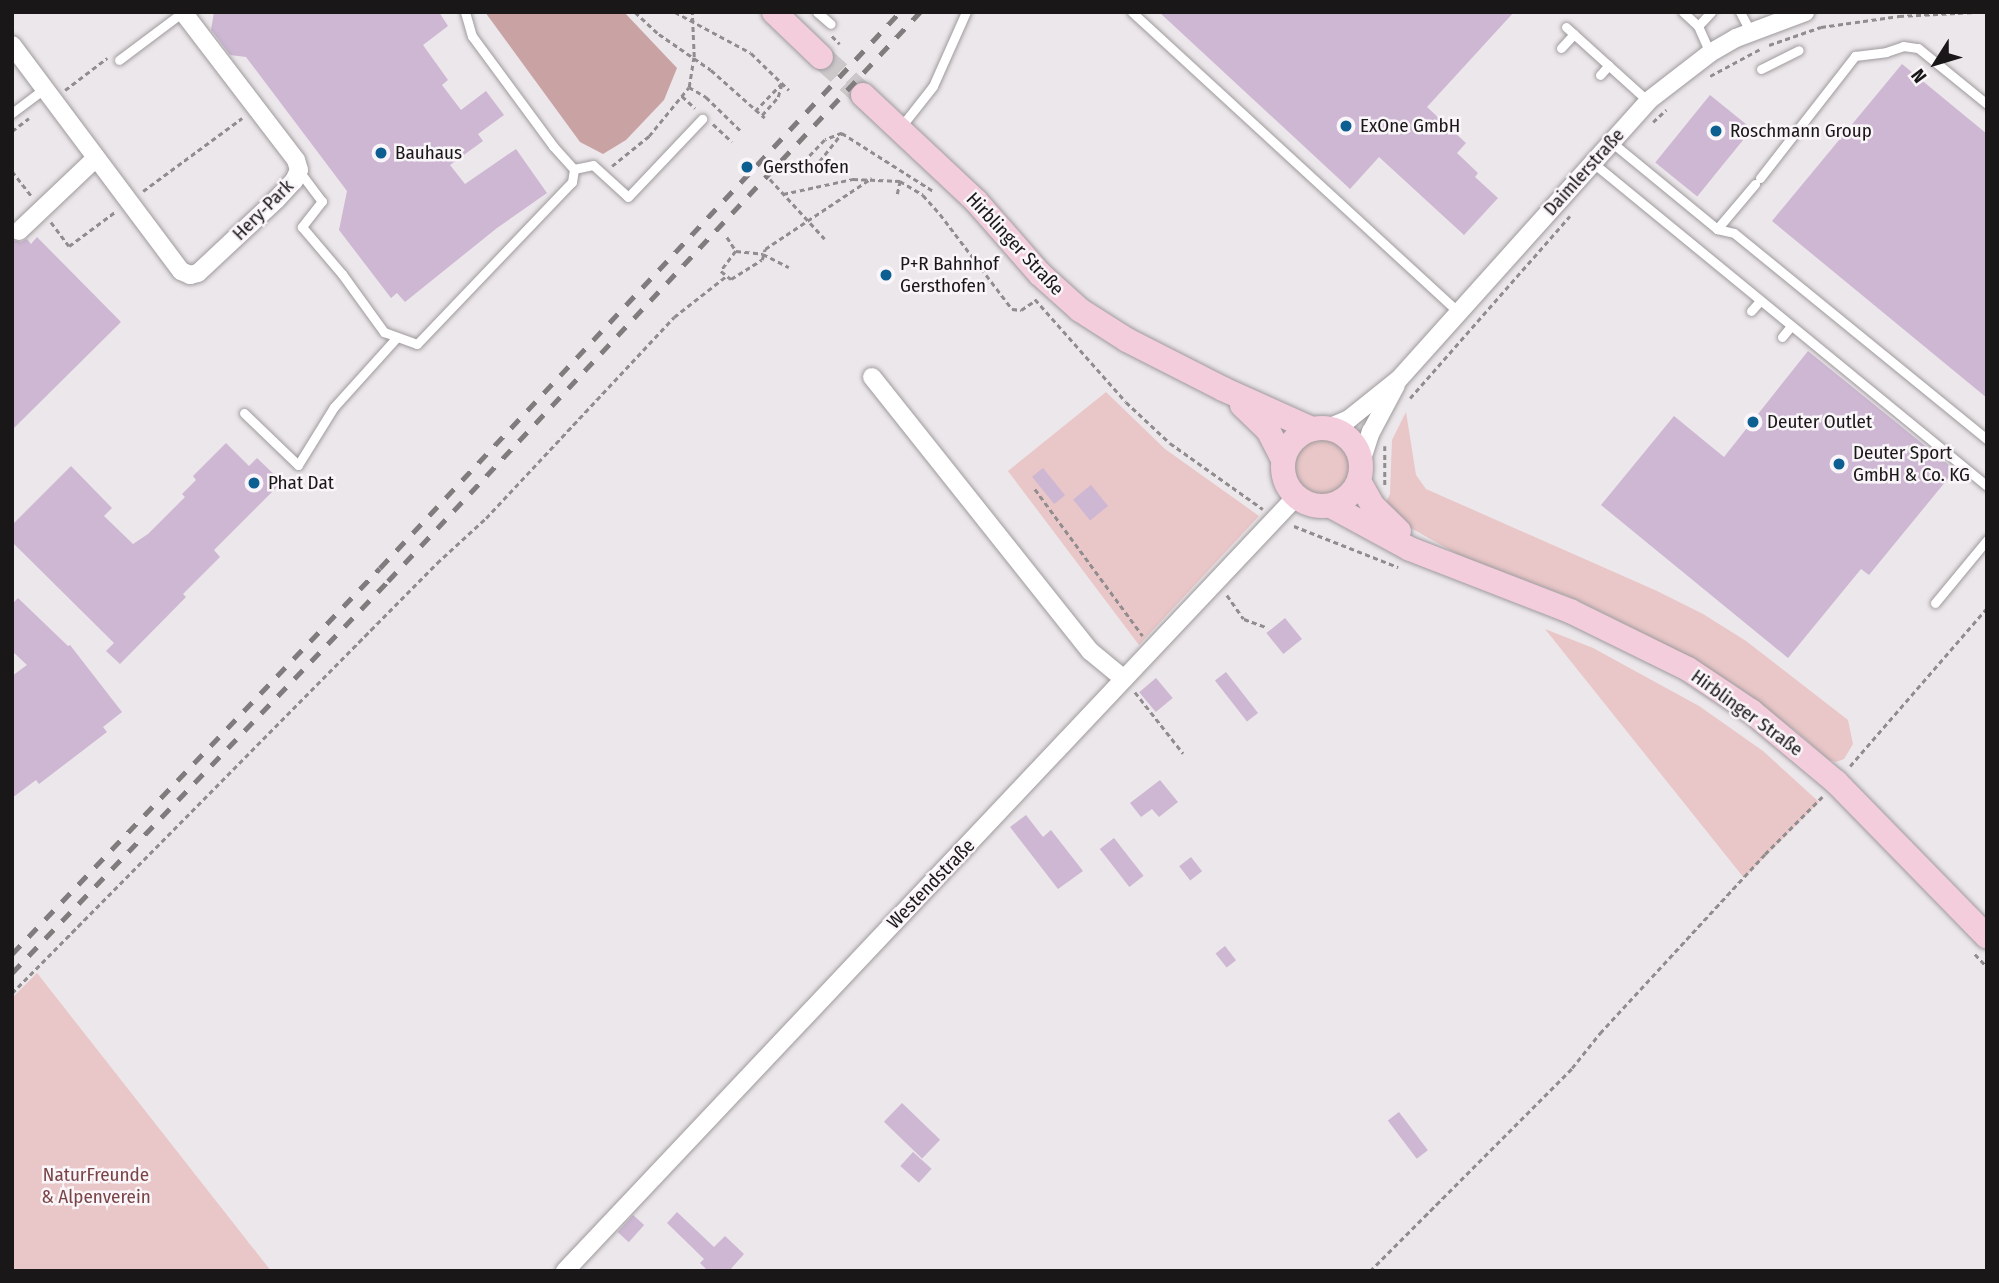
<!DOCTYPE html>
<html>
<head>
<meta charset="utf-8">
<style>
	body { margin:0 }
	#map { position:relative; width:1999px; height:1283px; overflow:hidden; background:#ece7ea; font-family:"Fira Sans Condensed",sans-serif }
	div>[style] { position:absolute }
	.green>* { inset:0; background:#e9c6c7 }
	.round { border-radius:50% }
	.forest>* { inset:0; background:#c9a3a4 }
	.building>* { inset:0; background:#cdb7d3; transform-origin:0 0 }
	.secondary-tunnel>* { height:24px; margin-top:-12px; transform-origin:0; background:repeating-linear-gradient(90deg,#ccc8ca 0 24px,transparent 0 36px) }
	.path>* { height:2.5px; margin-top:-1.25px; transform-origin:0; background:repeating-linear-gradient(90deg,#918d8f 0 5px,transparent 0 8.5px) }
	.roads { filter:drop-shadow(0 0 2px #9e9a9d) drop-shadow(0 0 2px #9e9a9d) }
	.lane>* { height:9px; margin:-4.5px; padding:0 4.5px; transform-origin:4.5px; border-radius:4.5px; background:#fff }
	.street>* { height:18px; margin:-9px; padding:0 9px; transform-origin:9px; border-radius:9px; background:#fff }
	.secondary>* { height:24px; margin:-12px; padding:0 12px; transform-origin:12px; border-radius:12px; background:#f3cddc }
	.secondary>.ring { margin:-12px; padding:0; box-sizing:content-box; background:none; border:24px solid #f3cddc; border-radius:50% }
	.rail>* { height:5px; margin-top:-2.5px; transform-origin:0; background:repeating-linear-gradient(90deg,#807c7e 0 12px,transparent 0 24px) }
	.dots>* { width:19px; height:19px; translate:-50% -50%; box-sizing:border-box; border:4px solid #f9f5f8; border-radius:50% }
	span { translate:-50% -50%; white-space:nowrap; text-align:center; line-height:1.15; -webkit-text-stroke:5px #f9f5f8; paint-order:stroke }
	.poi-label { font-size:19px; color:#191718 }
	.left { translate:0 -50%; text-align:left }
	.street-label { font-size:19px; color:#191718 }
	.park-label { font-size:19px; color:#7a4447 }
	.frame { position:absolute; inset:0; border:14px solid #191718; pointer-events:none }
	.north { position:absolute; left:1901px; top:28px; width:70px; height:70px; -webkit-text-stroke:5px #f9f5f8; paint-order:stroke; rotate:233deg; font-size:19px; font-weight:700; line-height:28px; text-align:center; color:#191718 }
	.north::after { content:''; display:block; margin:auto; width:24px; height:32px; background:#191718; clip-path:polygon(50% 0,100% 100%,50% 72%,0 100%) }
</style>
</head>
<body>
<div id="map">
	<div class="green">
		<div style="clip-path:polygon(1106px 392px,1165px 449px,1259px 516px,1139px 645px,1008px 471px)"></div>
		<div style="clip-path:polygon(1406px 412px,1416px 475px,1426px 489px,1657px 591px,1703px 614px,1746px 641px,1848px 720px,1853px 744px,1844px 759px,1836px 762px,1829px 760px,1797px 732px,1732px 683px,1649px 636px,1575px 599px,1459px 555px,1411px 528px,1385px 505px,1390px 494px,1392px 440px)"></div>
		<div class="round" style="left:1292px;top:437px;width:60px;height:60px"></div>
		<div style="clip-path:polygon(1545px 629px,1593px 648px,1699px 706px,1763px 751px,1819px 802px,1744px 878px)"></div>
		<div style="clip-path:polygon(37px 973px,271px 1271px,12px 1271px,12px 998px)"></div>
	</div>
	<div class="forest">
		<div style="clip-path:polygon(485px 12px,624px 12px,677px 68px,664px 100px,626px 140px,603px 154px,580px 142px)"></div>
	</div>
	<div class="building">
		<div style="clip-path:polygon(214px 12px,439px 12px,448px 26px,423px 45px,448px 80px,442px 85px,461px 110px,486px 91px,504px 115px,478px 134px,483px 141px,450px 165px,465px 184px,516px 149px,547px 193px,497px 228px,405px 302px,397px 293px,391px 298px,339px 230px,347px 191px,246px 57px,230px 55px,215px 35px,211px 30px)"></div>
		<div style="clip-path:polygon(1159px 12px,1514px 12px,1427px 107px,1466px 143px,1457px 153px,1478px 173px,1475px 177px,1498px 198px,1464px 235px,1379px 157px,1350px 189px)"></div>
		<div style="clip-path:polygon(1902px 64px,1987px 134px,1987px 398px,1772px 221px)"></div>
		<div style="left:1710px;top:95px;width:54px;height:87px;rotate:39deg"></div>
		<div style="clip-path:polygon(37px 237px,121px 322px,12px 430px,12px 240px,21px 242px,27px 239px,31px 244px)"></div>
		<div style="clip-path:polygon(1808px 351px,1955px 470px,1869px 575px,1861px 569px,1788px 658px,1601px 505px,1674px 416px,1724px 457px)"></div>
		<div style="clip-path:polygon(226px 443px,249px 466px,257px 458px,282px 482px,214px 550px,220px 557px,183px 594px,186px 597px,120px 664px,106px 651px,114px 643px,12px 542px,12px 525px,71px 466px,112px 508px,104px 516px,133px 544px,148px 534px,185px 497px,182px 494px,196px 480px,193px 476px)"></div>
		<div style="left:1043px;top:468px;width:35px;height:14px;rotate:51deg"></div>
		<div style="left:1091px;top:485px;width:27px;height:23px;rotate:51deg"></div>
		<div style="clip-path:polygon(18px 598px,68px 646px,70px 645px,122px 712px,103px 727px,107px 732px,39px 784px,36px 780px,12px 798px,12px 676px,27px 665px,12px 651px,12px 604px)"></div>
		<div style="left:1285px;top:618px;width:27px;height:24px;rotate:51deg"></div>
		<div style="left:1226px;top:672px;width:52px;height:14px;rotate:52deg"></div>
		<div style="left:1156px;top:678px;width:26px;height:22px;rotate:50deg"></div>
		<div style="clip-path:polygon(1160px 780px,1178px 802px,1159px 817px,1152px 809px,1141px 817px,1130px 803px)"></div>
		<div style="clip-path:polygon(1026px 815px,1043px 837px,1051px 830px,1083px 871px,1058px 889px,1010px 827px)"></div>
		<div style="left:1114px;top:838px;width:48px;height:18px;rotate:52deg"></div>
		<div style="left:1191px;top:857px;width:18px;height:15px;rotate:52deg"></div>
		<div style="left:1225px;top:946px;width:18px;height:12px;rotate:52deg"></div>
		<div style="left:902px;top:1103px;width:53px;height:26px;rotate:44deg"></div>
		<div style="left:1399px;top:1112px;width:48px;height:14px;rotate:53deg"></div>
		<div style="left:913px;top:1152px;width:25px;height:19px;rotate:42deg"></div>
		<div style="clip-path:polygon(677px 1212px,714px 1247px,725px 1236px,744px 1254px,729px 1271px,708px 1271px,700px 1263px,704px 1259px,667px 1223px)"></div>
		<div style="left:633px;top:1215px;width:15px;height:23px;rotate:42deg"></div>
	</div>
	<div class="secondary-tunnel">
		<div style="left:821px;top:57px;width:57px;rotate:42.1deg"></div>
	</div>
	<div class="path">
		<div style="left:635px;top:12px;width:33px;rotate:43deg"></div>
		<div style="left:659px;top:34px;width:63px;rotate:34.7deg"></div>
		<div style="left:711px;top:70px;width:72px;rotate:41.6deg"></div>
		<div style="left:675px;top:12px;width:86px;rotate:28.3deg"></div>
		<div style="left:751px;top:53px;width:53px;rotate:44.2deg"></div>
		<div style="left:832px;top:36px;width:11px;rotate:45deg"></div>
		<div style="left:1769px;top:45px;width:55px;rotate:-19.1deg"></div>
		<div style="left:1821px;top:27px;width:79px;rotate:-8deg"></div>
		<div style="left:1899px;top:16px;width:77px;rotate:-3deg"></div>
		<div style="left:1710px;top:76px;width:59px;rotate:-28.3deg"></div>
		<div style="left:689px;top:87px;width:20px;rotate:30deg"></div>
		<div style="left:706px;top:97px;width:50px;rotate:44.2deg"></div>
		<div style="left:65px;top:90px;width:53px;rotate:-37.3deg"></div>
		<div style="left:682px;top:96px;width:18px;rotate:43deg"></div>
		<div style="left:755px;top:111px;width:39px;rotate:-46deg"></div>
		<div style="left:762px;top:115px;width:24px;rotate:-48deg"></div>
		<div style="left:778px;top:97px;width:15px;rotate:-74deg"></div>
		<div style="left:1653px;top:122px;width:18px;rotate:-43deg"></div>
		<div style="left:713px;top:124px;width:26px;rotate:43deg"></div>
		<div style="left:12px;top:131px;width:21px;rotate:-37deg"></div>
		<div style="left:842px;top:133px;width:110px;rotate:32.4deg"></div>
		<div style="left:798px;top:162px;width:4px;rotate:56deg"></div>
		<div style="left:800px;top:165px;width:8px;rotate:-40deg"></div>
		<div style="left:806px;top:160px;width:11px;rotate:45deg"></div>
		<div style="left:814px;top:168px;width:45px;rotate:-51.3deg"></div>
		<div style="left:842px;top:133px;width:18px;rotate:158deg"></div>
		<div style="left:825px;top:140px;width:28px;rotate:134deg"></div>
		<div style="left:612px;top:166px;width:48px;rotate:-39deg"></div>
		<div style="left:649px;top:136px;width:63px;rotate:-50.8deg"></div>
		<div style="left:689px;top:87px;width:30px;rotate:-81deg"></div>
		<div style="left:694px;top:57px;width:45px;rotate:-92.5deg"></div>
		<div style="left:12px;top:171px;width:33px;rotate:52deg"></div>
		<div style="left:770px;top:179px;width:81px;rotate:47.5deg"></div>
		<div style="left:143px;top:191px;width:123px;rotate:-36.4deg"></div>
		<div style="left:783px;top:194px;width:72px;rotate:-12.1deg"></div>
		<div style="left:853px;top:179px;width:47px;rotate:2.4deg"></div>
		<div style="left:900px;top:181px;width:27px;rotate:31deg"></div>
		<div style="left:923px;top:195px;width:25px;rotate:48deg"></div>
		<div style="left:940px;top:214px;width:119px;rotate:52.8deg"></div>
		<div style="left:1012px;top:309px;width:9px;rotate:6deg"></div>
		<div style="left:1021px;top:310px;width:18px;rotate:-34deg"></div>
		<div style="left:897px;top:194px;width:13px;rotate:-77deg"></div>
		<div style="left:51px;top:222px;width:30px;rotate:53deg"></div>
		<div style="left:69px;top:246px;width:57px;rotate:-36.5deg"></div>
		<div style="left:727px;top:237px;width:17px;rotate:57deg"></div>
		<div style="left:736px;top:251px;width:25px;rotate:127deg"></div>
		<div style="left:721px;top:271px;width:13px;rotate:39deg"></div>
		<div style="left:731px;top:279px;width:36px;rotate:-32deg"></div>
		<div style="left:762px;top:260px;width:11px;rotate:-75deg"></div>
		<div style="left:765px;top:249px;width:128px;rotate:-33.6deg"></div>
		<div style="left:736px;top:251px;width:27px;rotate:6deg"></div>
		<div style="left:763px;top:254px;width:29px;rotate:27deg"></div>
		<div style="left:1035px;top:299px;width:137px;rotate:48.5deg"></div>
		<div style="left:1126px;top:402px;width:60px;rotate:43deg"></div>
		<div style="left:1170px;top:443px;width:114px;rotate:35.4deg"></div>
		<div style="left:1410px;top:398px;width:242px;rotate:-48.7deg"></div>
		<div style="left:1385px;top:446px;width:39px;rotate:90deg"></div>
		<div style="left:1035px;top:489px;width:182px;rotate:53.7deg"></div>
		<div style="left:1294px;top:526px;width:112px;rotate:21.5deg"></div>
		<div style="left:1227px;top:595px;width:29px;rotate:55deg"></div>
		<div style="left:1244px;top:619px;width:23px;rotate:20deg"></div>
		<div style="left:1135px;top:692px;width:78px;rotate:51.8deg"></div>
		<div style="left:1850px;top:766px;width:209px;rotate:-49.1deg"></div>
		<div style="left:1975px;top:954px;width:18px;rotate:47deg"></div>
		<div style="left:12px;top:993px;width:605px;rotate:-45.34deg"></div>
		<div style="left:437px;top:563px;width:67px;rotate:-42.6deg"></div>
		<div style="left:486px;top:518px;width:275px;rotate:-46.9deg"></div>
		<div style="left:674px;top:317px;width:65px;rotate:-38.1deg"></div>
		<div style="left:1370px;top:1271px;width:286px;rotate:-45.1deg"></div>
		<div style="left:1572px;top:1068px;width:45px;rotate:-51.3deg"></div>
		<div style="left:1600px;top:1033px;width:243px;rotate:-47.3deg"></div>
		<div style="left:1765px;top:854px;width:81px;rotate:-45deg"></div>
	</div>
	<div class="roads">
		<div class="lane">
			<div style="left:465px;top:12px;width:25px;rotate:74deg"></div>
			<div style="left:472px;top:36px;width:137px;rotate:53.6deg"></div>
			<div style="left:553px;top:146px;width:31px;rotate:48deg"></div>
			<div style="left:817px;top:12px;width:18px;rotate:41deg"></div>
			<div style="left:1132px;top:12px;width:443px;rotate:42.6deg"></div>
			<div style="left:1683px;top:12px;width:21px;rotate:43deg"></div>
			<div style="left:1698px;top:26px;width:30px;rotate:66deg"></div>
			<div style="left:1740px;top:12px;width:21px;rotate:62deg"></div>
			<div style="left:1698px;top:26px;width:19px;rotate:-47deg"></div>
			<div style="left:1566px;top:27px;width:110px;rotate:42.1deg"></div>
			<div style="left:1561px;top:48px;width:19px;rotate:-47deg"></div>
			<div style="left:119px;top:60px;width:80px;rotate:-36.9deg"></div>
			<div style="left:1761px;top:69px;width:42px;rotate:-26.6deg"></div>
			<div style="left:1600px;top:75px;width:13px;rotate:-48deg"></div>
			<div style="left:12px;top:113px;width:40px;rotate:-37deg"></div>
			<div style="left:900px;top:128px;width:53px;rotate:-51.8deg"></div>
			<div style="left:933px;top:86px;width:81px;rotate:-66deg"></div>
			<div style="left:1610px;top:141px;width:139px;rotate:39.4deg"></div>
			<div style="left:1717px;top:229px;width:17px;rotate:13deg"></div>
			<div style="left:1734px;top:233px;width:326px;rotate:39.2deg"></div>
			<div style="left:1592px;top:162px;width:511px;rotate:39.36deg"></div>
			<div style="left:574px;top:169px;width:19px;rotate:-12deg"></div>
			<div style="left:593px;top:165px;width:47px;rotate:42.4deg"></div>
			<div style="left:628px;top:197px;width:108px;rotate:-46.5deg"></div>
			<div style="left:299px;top:171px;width:38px;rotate:53deg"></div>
			<div style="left:322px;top:201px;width:33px;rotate:128deg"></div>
			<div style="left:302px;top:227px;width:62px;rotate:49.6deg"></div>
			<div style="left:342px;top:274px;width:72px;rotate:54.1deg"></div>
			<div style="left:384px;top:332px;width:35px;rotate:20deg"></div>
			<div style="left:417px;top:344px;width:224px;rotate:-46.3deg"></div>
			<div style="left:572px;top:182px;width:13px;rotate:-81deg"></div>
			<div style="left:1760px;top:178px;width:155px;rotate:-52.1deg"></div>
			<div style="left:1855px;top:56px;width:31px;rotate:-7deg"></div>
			<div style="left:1886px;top:52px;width:18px;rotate:-19deg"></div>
			<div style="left:1903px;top:46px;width:15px;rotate:8deg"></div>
			<div style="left:1918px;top:48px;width:89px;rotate:39.1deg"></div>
			<div style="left:1717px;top:229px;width:59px;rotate:-49.8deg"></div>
			<div style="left:1751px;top:311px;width:13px;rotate:-48deg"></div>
			<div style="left:1782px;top:337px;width:14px;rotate:-51deg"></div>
			<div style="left:244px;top:413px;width:75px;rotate:43.9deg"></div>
			<div style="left:298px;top:465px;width:68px;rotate:-58.2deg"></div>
			<div style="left:334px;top:407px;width:94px;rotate:-48deg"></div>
			<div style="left:1935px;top:603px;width:82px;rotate:-50.5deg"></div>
		</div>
		<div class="street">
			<div style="left:12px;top:45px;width:282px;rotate:53.2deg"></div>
			<div style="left:181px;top:271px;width:10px;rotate:24deg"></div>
			<div style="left:190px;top:275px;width:8px;rotate:-14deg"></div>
			<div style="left:198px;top:273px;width:107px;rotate:-43.1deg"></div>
			<div style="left:276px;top:200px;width:26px;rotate:-47deg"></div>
			<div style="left:294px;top:181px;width:12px;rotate:-66deg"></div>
			<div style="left:299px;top:170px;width:10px;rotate:-107deg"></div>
			<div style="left:296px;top:160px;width:186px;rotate:-127.4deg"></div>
			<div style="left:19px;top:231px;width:106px;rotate:-43.5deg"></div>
			<div style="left:872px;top:377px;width:350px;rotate:51.5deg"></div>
			<div style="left:1090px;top:651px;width:44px;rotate:39.5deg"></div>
			<div style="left:1328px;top:428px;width:23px;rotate:-23deg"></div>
			<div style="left:1349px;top:419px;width:64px;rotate:-38.7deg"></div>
			<div style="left:1399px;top:379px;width:373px;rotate:-48.1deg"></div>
			<div style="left:1648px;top:101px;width:78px;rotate:-37.7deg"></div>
			<div style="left:1710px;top:53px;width:30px;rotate:-30deg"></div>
			<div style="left:1736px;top:38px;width:74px;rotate:-20.6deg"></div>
			<div style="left:1361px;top:462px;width:32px;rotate:-72deg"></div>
			<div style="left:1371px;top:432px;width:53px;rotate:-62deg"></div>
			<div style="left:565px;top:1271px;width:1065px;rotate:-46.64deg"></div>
		</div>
		<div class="secondary">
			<div style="left:774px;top:12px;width:65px;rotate:43.8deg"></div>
			<div style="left:863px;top:95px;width:155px;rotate:43.2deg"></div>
			<div style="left:976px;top:201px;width:97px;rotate:48.8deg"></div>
			<div style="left:1040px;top:274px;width:54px;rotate:42deg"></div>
			<div style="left:1080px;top:310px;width:56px;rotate:32.6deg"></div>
			<div style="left:1127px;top:340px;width:108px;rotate:27deg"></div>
			<div style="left:1223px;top:389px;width:98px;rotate:24.2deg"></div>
			<div style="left:1242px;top:405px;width:36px;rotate:44deg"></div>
			<div style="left:1268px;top:430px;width:33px;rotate:63deg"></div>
			<div class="ring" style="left:1283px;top:428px;width:54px;height:54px"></div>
			<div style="left:1359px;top:481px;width:29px;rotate:61deg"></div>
			<div style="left:1373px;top:506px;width:36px;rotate:44deg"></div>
			<div style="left:1331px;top:506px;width:90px;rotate:28.6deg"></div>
			<div style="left:1410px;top:549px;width:172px;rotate:21.2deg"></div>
			<div style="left:1570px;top:611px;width:131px;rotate:26.2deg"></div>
			<div style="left:1688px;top:669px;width:76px;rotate:33.7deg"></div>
			<div style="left:1751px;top:711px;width:111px;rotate:39.9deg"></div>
			<div style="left:1836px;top:782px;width:216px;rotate:45.7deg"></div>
		</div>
	</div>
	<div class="rail">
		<div style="left:12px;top:954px;width:533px;rotate:-46.37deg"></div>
		<div style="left:380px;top:568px;width:761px;rotate:-46.92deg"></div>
		<div style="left:12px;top:973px;width:543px;rotate:-46.19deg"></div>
		<div style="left:388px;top:581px;width:779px;rotate:-46.92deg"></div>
	</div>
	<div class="dots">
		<div style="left:1346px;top:126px;background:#0d5f91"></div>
		<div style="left:1716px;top:131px;background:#0d5f91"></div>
		<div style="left:381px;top:153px;background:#0d5f91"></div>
		<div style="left:747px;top:167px;background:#0d5f91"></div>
		<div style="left:886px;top:275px;background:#0d5f91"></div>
		<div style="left:1753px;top:422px;background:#0d5f91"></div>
		<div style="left:1839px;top:464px;background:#0d5f91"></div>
		<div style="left:254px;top:483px;background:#0d5f91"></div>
	</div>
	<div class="poi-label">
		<span class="left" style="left:1360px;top:126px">ExOne GmbH</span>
		<span class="left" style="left:1730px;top:131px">Roschmann Group</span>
		<span class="left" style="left:395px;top:153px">Bauhaus</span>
		<span class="left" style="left:763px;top:167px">Gersthofen</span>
		<span class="left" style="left:900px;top:275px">P+R Bahnhof<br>Gersthofen</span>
		<span class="left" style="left:1767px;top:422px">Deuter Outlet</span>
		<span class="left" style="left:1853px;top:464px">Deuter Sport<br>GmbH &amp; Co. KG</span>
		<span class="left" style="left:268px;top:483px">Phat Dat</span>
	</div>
	<div class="street-label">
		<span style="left:1584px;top:172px;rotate:-48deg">Daimlerstraße</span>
		<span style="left:263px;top:210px;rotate:-45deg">Hery-Park</span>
		<span style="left:1015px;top:244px;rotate:47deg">Hirblinger Straße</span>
		<span style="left:1747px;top:713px;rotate:36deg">Hirblinger Straße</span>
		<span style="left:931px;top:884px;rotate:-46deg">Westendstraße</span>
	</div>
	<div class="park-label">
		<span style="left:96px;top:1186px">NaturFreunde<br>&amp; Alpenverein</span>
	</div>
	<div class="frame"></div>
	<div class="north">N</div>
</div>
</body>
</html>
